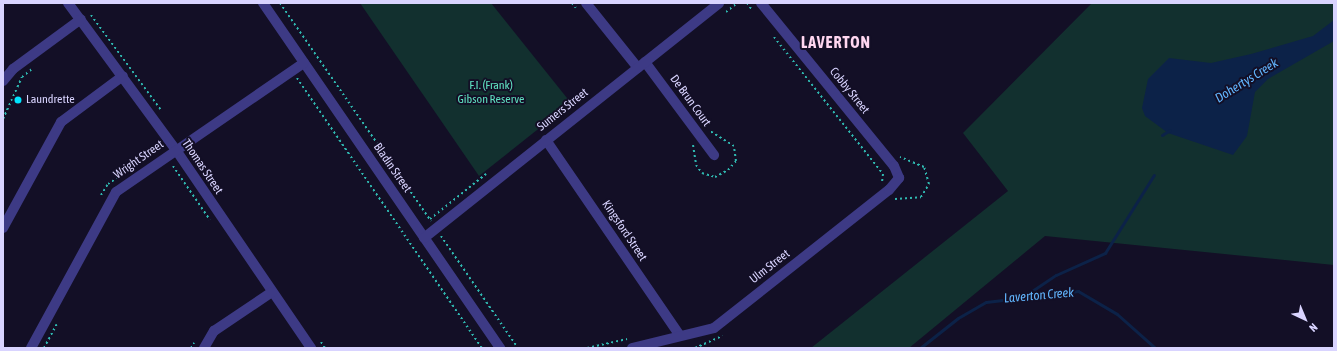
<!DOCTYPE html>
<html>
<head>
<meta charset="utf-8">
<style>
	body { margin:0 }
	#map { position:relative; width:1337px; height:351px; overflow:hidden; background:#130f26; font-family:"Asap Condensed",sans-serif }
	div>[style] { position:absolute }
	.green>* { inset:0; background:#12302f }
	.water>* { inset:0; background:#0c2248 }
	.stream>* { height:3px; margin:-1.5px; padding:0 1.5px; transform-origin:1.5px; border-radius:1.5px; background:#0c2248 }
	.path>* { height:2px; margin-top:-1px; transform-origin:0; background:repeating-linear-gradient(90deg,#2fb8b0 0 2px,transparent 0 5px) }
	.minor>* { height:10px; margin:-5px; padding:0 5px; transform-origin:5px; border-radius:5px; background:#3d3a85 }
	.dots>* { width:11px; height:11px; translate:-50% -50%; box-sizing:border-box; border:2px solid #130f26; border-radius:50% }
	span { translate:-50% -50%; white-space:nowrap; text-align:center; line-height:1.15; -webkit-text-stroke:4px #130f26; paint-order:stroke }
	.park-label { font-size:12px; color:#5fe0c0 }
	.street-label { font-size:12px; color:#d9d4ff }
	.poi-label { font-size:12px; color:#d9d4ff }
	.left { translate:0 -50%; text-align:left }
	.water-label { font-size:13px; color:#62b6ff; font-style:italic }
	.district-label { font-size:16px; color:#ffd6f0; font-weight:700; letter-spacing:1px }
	.frame { position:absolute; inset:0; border:4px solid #d9d4ff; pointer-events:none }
	.north { position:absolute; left:1285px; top:299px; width:40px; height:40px; -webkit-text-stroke:3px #130f26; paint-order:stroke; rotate:136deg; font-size:11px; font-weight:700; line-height:16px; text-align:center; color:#d9d4ff }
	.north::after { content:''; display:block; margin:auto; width:14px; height:18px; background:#d9d4ff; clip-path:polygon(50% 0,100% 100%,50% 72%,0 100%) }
</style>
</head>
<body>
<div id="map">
	<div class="green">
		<div style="clip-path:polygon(360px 3px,491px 3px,571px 103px,479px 176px)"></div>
		<div style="clip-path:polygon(1092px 3px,1334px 3px,1334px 265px,1045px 236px,909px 348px,811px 348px,1008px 191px,963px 133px)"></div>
	</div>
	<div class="water">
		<div style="clip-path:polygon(1334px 20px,1334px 41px,1268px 79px,1255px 92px,1247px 136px,1233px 155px,1168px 133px,1145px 116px,1142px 108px,1148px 79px,1169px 58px,1211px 63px,1251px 54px,1313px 36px)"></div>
	</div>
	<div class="stream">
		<div style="left:1162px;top:135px;width:9px;rotate:-32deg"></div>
		<div style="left:1026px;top:295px;width:36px;rotate:-34deg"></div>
		<div style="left:1056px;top:275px;width:54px;rotate:-24.2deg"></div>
		<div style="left:1105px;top:253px;width:92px;rotate:-57.9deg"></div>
		<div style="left:920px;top:348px;width:48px;rotate:-38.3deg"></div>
		<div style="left:958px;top:318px;width:32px;rotate:-30deg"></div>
		<div style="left:986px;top:302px;width:93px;rotate:-6.8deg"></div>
		<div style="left:1078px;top:291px;width:45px;rotate:30.5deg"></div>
		<div style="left:1117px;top:314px;width:51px;rotate:41.8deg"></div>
	</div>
	<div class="path">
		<div style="left:280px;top:3px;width:265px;rotate:55.3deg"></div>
		<div style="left:572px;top:3px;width:6px;rotate:51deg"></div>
		<div style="left:747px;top:3px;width:9px;rotate:54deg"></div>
		<div style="left:726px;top:12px;width:14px;rotate:-39deg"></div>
		<div style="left:91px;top:15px;width:118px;rotate:53.6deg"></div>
		<div style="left:774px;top:37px;width:175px;rotate:51.5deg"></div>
		<div style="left:883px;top:174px;width:8px;rotate:97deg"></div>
		<div style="left:297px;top:78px;width:327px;rotate:55.6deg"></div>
		<div style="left:3px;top:119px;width:46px;rotate:-65.7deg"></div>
		<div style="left:22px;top:77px;width:14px;rotate:-39deg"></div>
		<div style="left:693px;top:145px;width:20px;rotate:81deg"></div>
		<div style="left:696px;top:165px;width:10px;rotate:53deg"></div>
		<div style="left:702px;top:173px;width:14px;rotate:17deg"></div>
		<div style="left:715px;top:177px;width:15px;rotate:-28deg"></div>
		<div style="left:728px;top:170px;width:12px;rotate:-48deg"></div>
		<div style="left:736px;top:161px;width:15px;rotate:-98deg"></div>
		<div style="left:734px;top:146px;width:28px;rotate:-148deg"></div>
		<div style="left:173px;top:166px;width:65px;rotate:55.6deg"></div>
		<div style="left:101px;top:195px;width:13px;rotate:-58deg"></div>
		<div style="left:108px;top:184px;width:65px;rotate:-33.7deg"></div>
		<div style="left:895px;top:199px;width:26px;rotate:-4deg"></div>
		<div style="left:921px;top:197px;width:15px;rotate:-58deg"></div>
		<div style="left:929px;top:184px;width:18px;rotate:-106deg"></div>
		<div style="left:924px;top:167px;width:26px;rotate:-157deg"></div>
		<div style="left:430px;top:219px;width:72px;rotate:-38.8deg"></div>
		<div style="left:441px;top:236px;width:136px;rotate:55.5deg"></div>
		<div style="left:321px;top:342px;width:7px;rotate:56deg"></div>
		<div style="left:44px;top:348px;width:27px;rotate:-62deg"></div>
		<div style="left:191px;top:348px;width:6px;rotate:-59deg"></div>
		<div style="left:587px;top:348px;width:41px;rotate:-12.7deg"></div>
		<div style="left:695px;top:348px;width:30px;rotate:-24deg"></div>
	</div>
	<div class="minor">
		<div style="left:68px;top:3px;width:182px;rotate:53.7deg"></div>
		<div style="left:176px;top:150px;width:240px;rotate:55.7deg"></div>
		<div style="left:263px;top:3px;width:419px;rotate:55.5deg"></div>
		<div style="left:586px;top:3px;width:83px;rotate:51.3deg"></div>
		<div style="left:761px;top:3px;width:210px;rotate:50.8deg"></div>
		<div style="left:894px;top:166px;width:13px;rotate:67deg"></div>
		<div style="left:645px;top:62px;width:116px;rotate:53.4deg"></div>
		<div style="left:3px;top:81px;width:16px;rotate:-50deg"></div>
		<div style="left:13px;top:69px;width:84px;rotate:-36.3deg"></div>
		<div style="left:546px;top:140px;width:237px;rotate:55.6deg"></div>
		<div style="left:3px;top:228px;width:121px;rotate:-61.3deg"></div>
		<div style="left:61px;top:122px;width:77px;rotate:-36.6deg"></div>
		<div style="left:424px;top:238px;width:377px;rotate:-38.5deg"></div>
		<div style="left:31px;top:348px;width:178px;rotate:-61.4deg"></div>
		<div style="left:116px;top:192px;width:228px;rotate:-34.5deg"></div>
		<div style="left:204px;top:348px;width:20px;rotate:-60deg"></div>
		<div style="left:214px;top:331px;width:70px;rotate:-33.9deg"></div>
		<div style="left:632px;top:348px;width:84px;rotate:-13.7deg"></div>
		<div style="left:714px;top:328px;width:223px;rotate:-38.3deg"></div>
		<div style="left:889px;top:190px;width:16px;rotate:-50deg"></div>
	</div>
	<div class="dots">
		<div style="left:18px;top:100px;background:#00e5ff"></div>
	</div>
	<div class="park-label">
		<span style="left:491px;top:93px">F.I. (Frank)<br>Gibson Reserve</span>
	</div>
	<div class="street-label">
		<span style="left:849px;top:91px;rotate:51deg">Cobby Street</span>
		<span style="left:690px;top:101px;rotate:54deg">De Brun Court</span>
		<span style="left:563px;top:110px;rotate:-38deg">Sumers Street</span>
		<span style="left:139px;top:160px;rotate:-35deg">Wright Street</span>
		<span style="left:202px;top:167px;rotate:56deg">Thomas Street</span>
		<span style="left:392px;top:168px;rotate:55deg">Bladin Street</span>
		<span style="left:624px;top:231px;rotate:56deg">Kingsford Street</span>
		<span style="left:770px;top:267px;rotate:-38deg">Ulm Street</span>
	</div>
	<div class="poi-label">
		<span class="left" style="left:26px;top:100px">Laundrette</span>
	</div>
	<div class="water-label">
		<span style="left:1247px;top:81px;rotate:-32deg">Dohertys Creek</span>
		<span style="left:1039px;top:296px;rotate:-5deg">Laverton Creek</span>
	</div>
	<div class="district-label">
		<span style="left:836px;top:42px">LAVERTON</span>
	</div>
	<div class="frame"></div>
	<div class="north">N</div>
</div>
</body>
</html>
